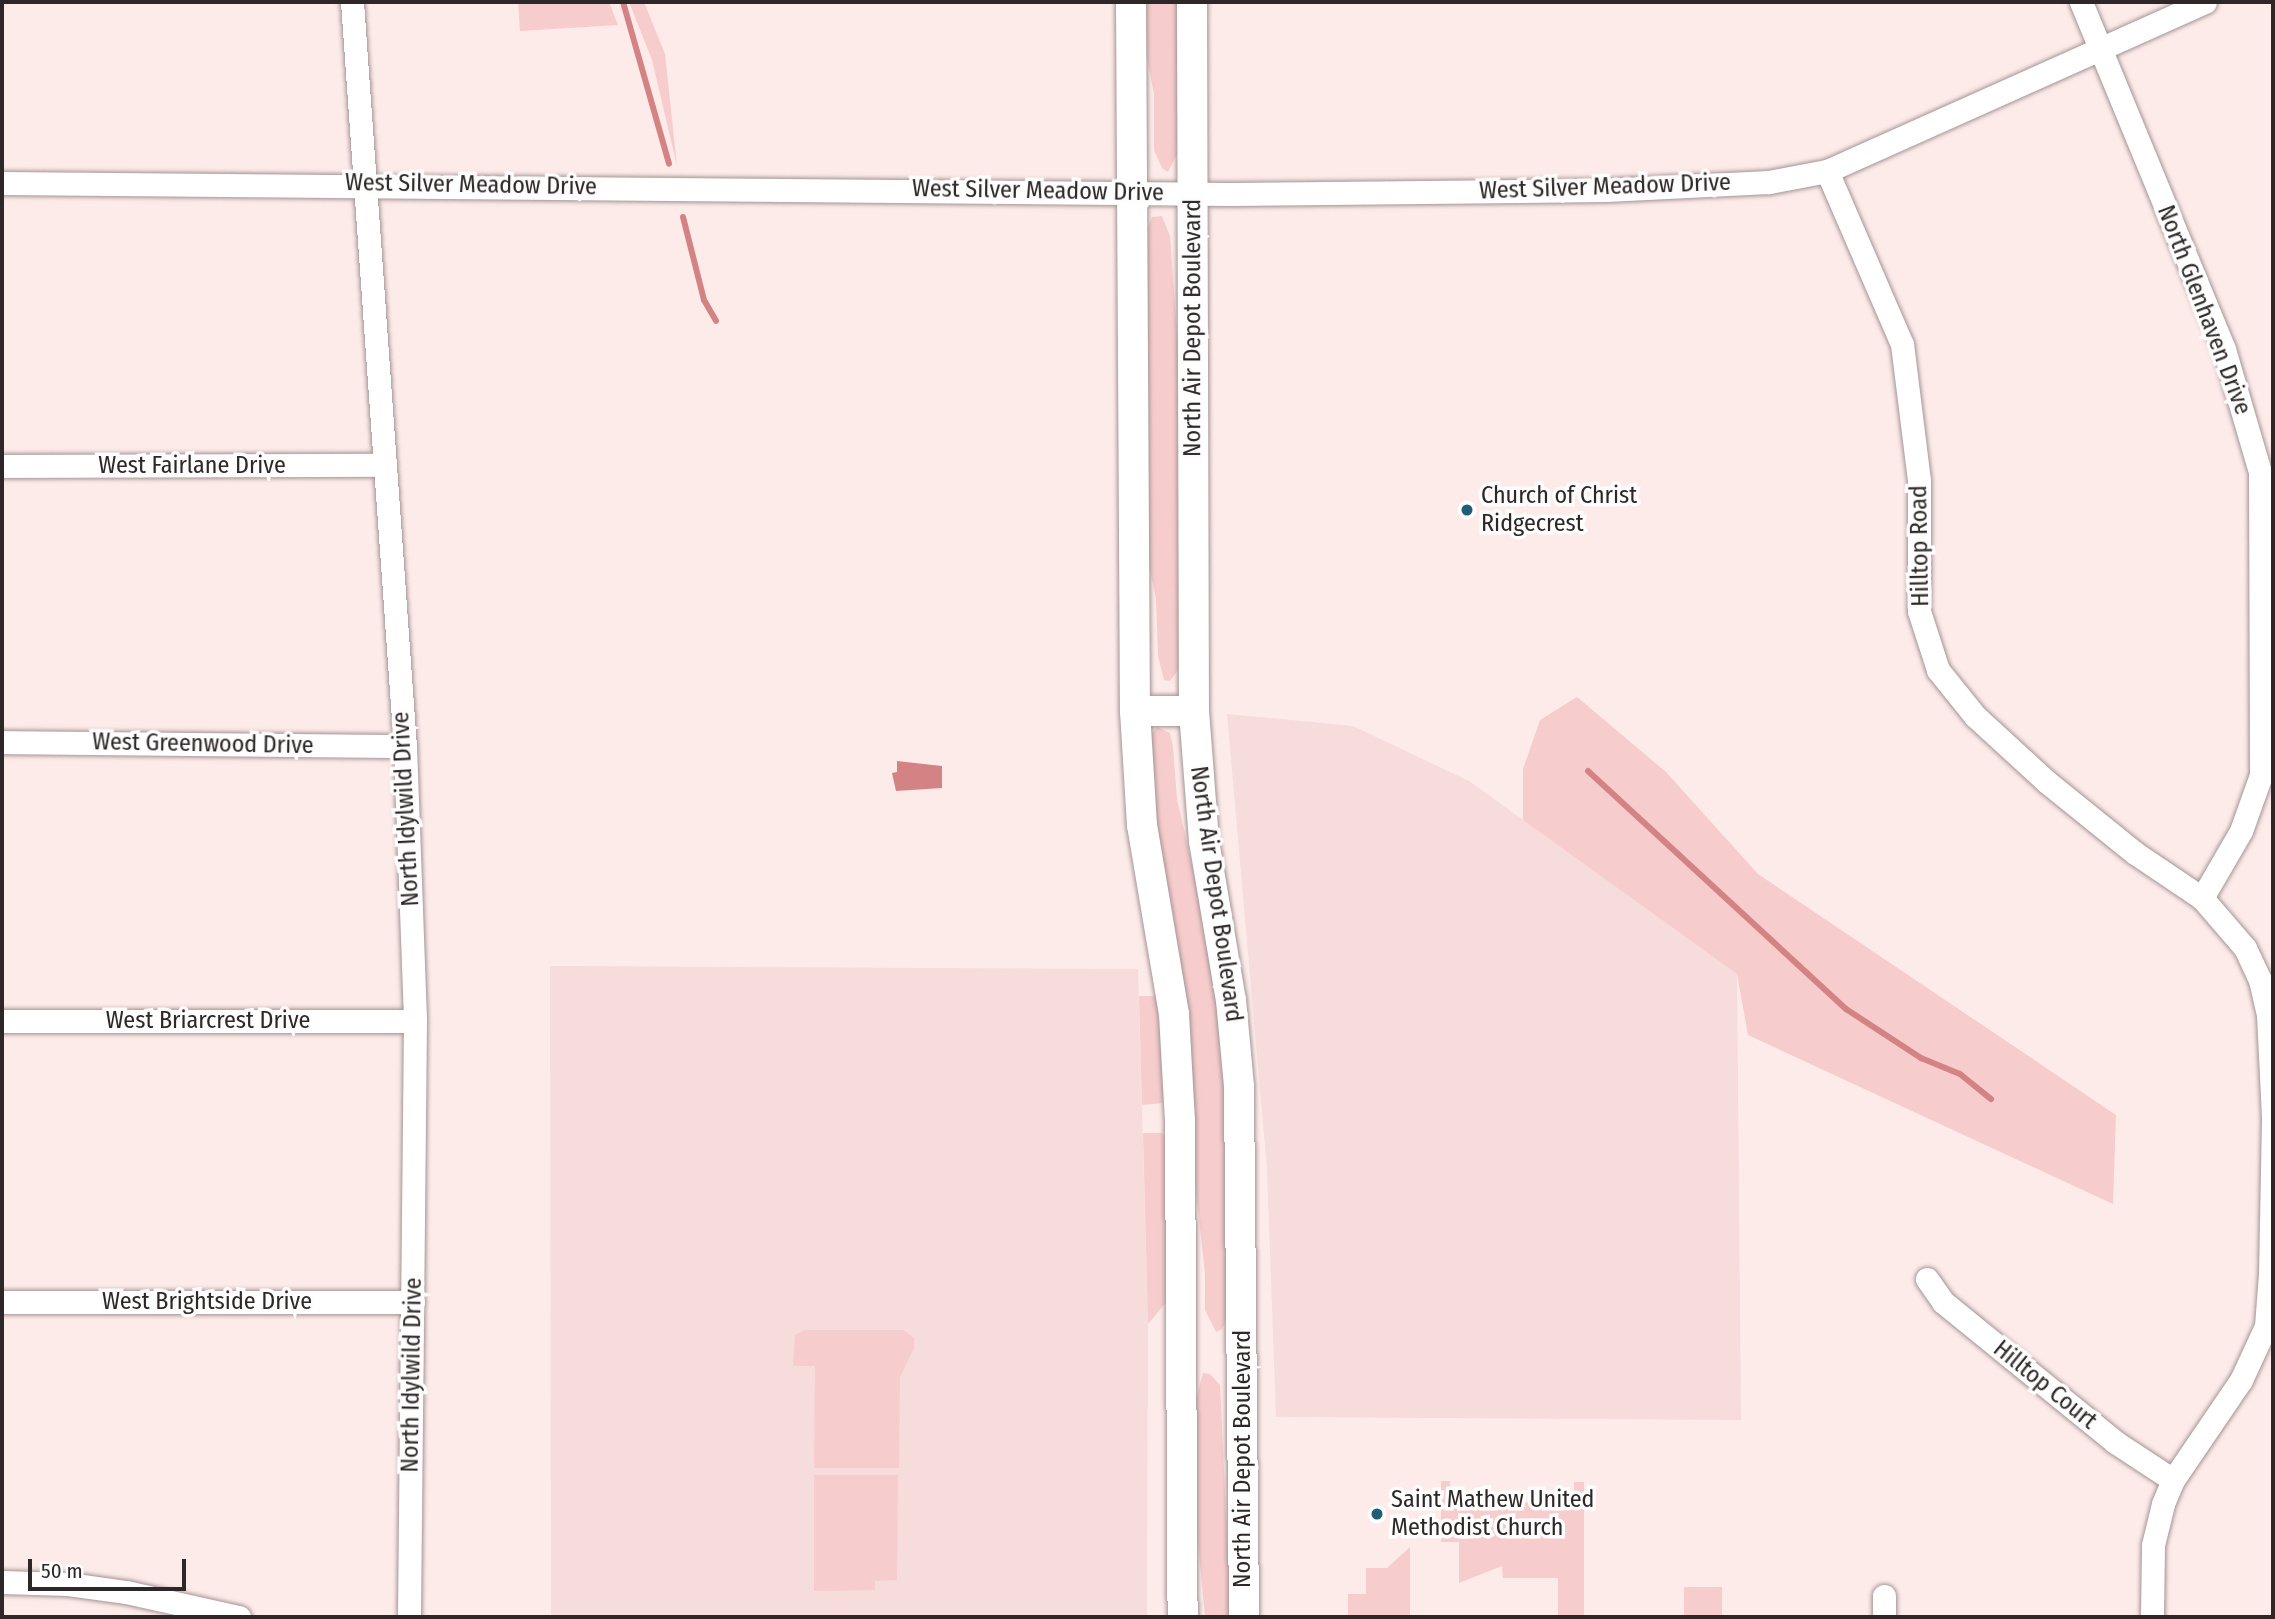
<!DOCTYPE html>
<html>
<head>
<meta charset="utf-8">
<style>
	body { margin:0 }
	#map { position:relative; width:2275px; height:1619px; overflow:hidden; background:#fdebea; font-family:"Fira Sans Condensed",sans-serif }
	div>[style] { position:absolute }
	.built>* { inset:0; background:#f6dcdb }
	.green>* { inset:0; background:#f7cccc; transform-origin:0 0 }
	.water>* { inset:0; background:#d48385 }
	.stream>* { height:6px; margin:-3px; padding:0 3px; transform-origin:3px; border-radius:3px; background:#d48385 }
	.roads { filter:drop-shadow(0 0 2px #a49494) drop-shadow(0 0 2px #a49494) }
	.minor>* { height:23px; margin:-11.5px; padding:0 11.5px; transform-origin:11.5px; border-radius:11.5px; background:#fff }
	.major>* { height:30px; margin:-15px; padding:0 15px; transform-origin:15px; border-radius:15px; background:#fff }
	.dots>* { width:19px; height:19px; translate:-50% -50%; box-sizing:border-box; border:4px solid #fdfdfd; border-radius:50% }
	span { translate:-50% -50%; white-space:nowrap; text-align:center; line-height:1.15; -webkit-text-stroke:7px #fdfdfd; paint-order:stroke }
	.street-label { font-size:24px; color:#2d2727 }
	.poi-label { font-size:24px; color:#2d2727 }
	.left { translate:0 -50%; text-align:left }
	.frame { position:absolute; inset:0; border:4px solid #2d2727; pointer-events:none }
	.scale { position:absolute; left:28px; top:1559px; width:158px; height:32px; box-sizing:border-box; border:4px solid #2d2727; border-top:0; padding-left:9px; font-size:21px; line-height:24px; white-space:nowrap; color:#2d2727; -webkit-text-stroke:5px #fdfdfd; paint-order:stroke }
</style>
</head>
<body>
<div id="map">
	<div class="built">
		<div style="clip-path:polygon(1227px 714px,1353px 726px,1469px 781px,1737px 974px,1741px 1420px,1276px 1417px,1267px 1169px)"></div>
		<div style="clip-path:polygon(550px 966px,1138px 969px,1148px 1324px,1147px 1617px,551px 1617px)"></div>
	</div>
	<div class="green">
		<div style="clip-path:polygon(518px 2px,609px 2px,618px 25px,520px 31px)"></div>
		<div style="clip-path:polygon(629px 2px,644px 2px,665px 54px,677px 166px,652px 60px)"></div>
		<div style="clip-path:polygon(1143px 2px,1179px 2px,1178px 152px,1168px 172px,1162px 168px,1154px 150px,1154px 94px,1145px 47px)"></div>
		<div style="clip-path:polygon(1162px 216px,1170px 236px,1180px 373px,1182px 665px,1170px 681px,1164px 680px,1158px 656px,1156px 598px,1149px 566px,1143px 240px,1152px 217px)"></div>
		<div style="clip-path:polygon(1577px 697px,1666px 772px,1758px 874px,2116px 1115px,2113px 1204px,1748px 1035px,1737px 974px,1523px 820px,1523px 769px,1540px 720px)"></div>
		<div style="clip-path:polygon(1157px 727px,1170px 733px,1173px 747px,1177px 799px,1207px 929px,1225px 1055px,1230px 1312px,1222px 1329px,1216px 1332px,1205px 1310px,1205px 1274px,1153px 796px,1151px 735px)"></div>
		<div style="clip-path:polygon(1139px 996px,1160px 996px,1168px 1092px,1163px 1103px,1142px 1105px)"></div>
		<div style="clip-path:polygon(1143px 1133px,1162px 1133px,1167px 1140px,1169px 1299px,1148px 1324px)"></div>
		<div style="clip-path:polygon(903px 1330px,914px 1338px,914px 1348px,900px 1377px,899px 1468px,814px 1468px,815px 1366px,793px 1366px,795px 1335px,805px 1330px)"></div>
		<div style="clip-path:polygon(1203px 1373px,1210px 1374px,1220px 1385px,1231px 1617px,1205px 1617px,1197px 1533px,1195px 1403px)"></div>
		<div style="clip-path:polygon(814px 1475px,898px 1475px,897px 1580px,875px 1581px,875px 1590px,814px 1591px)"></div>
		<div style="clip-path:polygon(1441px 1481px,1450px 1481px,1451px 1503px,1574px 1502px,1574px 1482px,1584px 1482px,1584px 1617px,1558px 1617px,1558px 1578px,1503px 1578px,1502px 1566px,1459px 1583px,1459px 1542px,1441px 1542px)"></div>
		<div style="clip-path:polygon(1410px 1547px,1410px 1617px,1348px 1617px,1348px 1594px,1366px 1594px,1366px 1568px,1387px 1568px)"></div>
		<div style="left:1684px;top:1587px;width:38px;height:30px"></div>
	</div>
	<div class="water">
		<div style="clip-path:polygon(897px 761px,942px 766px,942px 788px,896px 791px,892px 773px,897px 772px)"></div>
	</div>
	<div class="stream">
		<div style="left:623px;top:2px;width:168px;rotate:74.1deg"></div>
		<div style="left:683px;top:217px;width:86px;rotate:75.8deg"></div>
		<div style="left:704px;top:300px;width:24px;rotate:60deg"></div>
		<div style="left:1588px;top:771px;width:351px;rotate:42.7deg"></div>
		<div style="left:1846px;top:1009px;width:90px;rotate:33.2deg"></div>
		<div style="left:1921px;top:1058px;width:42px;rotate:22.3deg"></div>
		<div style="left:1960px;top:1074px;width:40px;rotate:39deg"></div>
	</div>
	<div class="roads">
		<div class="minor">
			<div style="left:352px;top:2px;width:746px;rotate:85.93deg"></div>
			<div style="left:405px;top:746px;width:275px;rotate:87.9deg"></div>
			<div style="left:415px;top:1021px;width:596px;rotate:90.58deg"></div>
			<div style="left:2081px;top:2px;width:375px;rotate:67.6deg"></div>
			<div style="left:2224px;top:349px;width:128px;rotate:73.7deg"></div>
			<div style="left:2260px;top:472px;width:303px;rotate:89.8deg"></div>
			<div style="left:2261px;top:775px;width:59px;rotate:109.7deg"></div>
			<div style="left:2241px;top:831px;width:78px;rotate:120.2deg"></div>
			<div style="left:2202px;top:898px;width:66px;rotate:49.3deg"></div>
			<div style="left:2245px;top:948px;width:35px;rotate:65deg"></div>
			<div style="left:2260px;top:980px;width:36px;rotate:77deg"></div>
			<div style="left:2268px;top:1015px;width:103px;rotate:87.2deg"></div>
			<div style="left:2273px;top:1118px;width:156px;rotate:91.1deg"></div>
			<div style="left:2270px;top:1274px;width:52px;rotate:94.4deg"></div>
			<div style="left:2266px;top:1326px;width:60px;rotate:114.8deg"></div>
			<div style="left:2241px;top:1380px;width:121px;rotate:124.2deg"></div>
			<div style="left:2173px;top:1480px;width:26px;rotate:113deg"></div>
			<div style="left:2163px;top:1504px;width:42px;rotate:103.7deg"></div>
			<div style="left:2153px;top:1545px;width:72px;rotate:90.8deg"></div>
			<div style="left:1827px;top:171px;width:189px;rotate:66.6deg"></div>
			<div style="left:1902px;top:344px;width:138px;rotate:82.9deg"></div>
			<div style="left:1919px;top:481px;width:130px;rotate:90deg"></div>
			<div style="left:1919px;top:611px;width:62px;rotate:72.1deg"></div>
			<div style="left:1938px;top:670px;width:59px;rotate:51.2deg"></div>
			<div style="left:1975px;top:716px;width:98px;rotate:42.5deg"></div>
			<div style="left:2047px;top:782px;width:113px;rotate:38.9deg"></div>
			<div style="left:2135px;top:853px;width:81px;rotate:33.9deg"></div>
			<div style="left:2px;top:183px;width:1228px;rotate:0.51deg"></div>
			<div style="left:1230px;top:194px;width:376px;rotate:-0.6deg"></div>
			<div style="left:1606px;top:190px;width:163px;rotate:-2.8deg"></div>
			<div style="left:1769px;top:182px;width:59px;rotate:-10.7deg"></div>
			<div style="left:1827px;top:171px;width:414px;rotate:-24.1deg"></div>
			<div style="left:2px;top:466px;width:381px;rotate:-0.2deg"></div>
			<div style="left:2px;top:742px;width:403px;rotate:0.6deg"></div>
			<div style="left:2px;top:1021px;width:413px"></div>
			<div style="left:1927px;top:1279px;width:28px;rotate:55deg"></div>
			<div style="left:1943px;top:1302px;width:222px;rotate:39.1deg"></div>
			<div style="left:2115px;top:1442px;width:69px;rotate:33.2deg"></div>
			<div style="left:2px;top:1302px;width:411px"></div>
			<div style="left:2px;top:1582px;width:66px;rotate:1.7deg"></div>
			<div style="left:68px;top:1584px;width:59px;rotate:7.9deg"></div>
			<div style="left:126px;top:1592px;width:116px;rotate:12.5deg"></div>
			<div style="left:1884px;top:1596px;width:21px;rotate:90deg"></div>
		</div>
		<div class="major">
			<div style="left:1131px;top:2px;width:709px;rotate:89.68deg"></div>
			<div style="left:1135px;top:711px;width:114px;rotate:86.5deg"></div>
			<div style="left:1142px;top:825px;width:192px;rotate:80.4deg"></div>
			<div style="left:1174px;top:1014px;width:107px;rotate:86.8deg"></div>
			<div style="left:1180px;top:1121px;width:496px;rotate:89.7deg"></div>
			<div style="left:1192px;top:2px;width:709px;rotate:89.84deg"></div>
			<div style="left:1194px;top:711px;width:130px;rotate:85.6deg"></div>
			<div style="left:1204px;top:841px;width:161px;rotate:80.4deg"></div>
			<div style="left:1231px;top:1000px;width:87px;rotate:84.7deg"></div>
			<div style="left:1239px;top:1087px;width:530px;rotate:89.46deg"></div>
			<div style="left:1135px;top:711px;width:59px"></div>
		</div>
	</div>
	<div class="dots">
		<div style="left:1467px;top:510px;background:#215d75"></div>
		<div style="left:1377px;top:1514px;background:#215d75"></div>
	</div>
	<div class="street-label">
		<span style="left:471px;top:185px;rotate:1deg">West Silver Meadow Drive</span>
		<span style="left:1605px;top:187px;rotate:-2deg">West Silver Meadow Drive</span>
		<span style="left:1038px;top:191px;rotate:1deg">West Silver Meadow Drive</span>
		<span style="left:2204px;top:310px;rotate:69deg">North Glenhaven Drive</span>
		<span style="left:1193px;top:328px;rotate:-90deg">North Air Depot Boulevard</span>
		<span style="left:192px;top:466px">West Fairlane Drive</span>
		<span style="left:1920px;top:546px;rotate:-91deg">Hilltop Road</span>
		<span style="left:203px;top:744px;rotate:1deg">West Greenwood Drive</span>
		<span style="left:406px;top:809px;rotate:-93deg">North Idylwild Drive</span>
		<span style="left:1216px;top:894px;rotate:82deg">North Air Depot Boulevard</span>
		<span style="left:208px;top:1021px">West Briarcrest Drive</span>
		<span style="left:207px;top:1302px">West Brightside Drive</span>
		<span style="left:412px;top:1375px;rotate:-89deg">North Idylwild Drive</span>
		<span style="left:2045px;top:1385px;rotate:39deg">Hilltop Court</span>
		<span style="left:1243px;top:1459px;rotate:-90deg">North Air Depot Boulevard</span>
	</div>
	<div class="poi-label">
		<span class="left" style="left:1481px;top:510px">Church of Christ<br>Ridgecrest</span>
		<span class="left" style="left:1391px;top:1514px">Saint Mathew United<br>Methodist Church</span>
	</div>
	<div class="frame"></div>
	<div class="scale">50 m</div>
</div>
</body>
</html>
